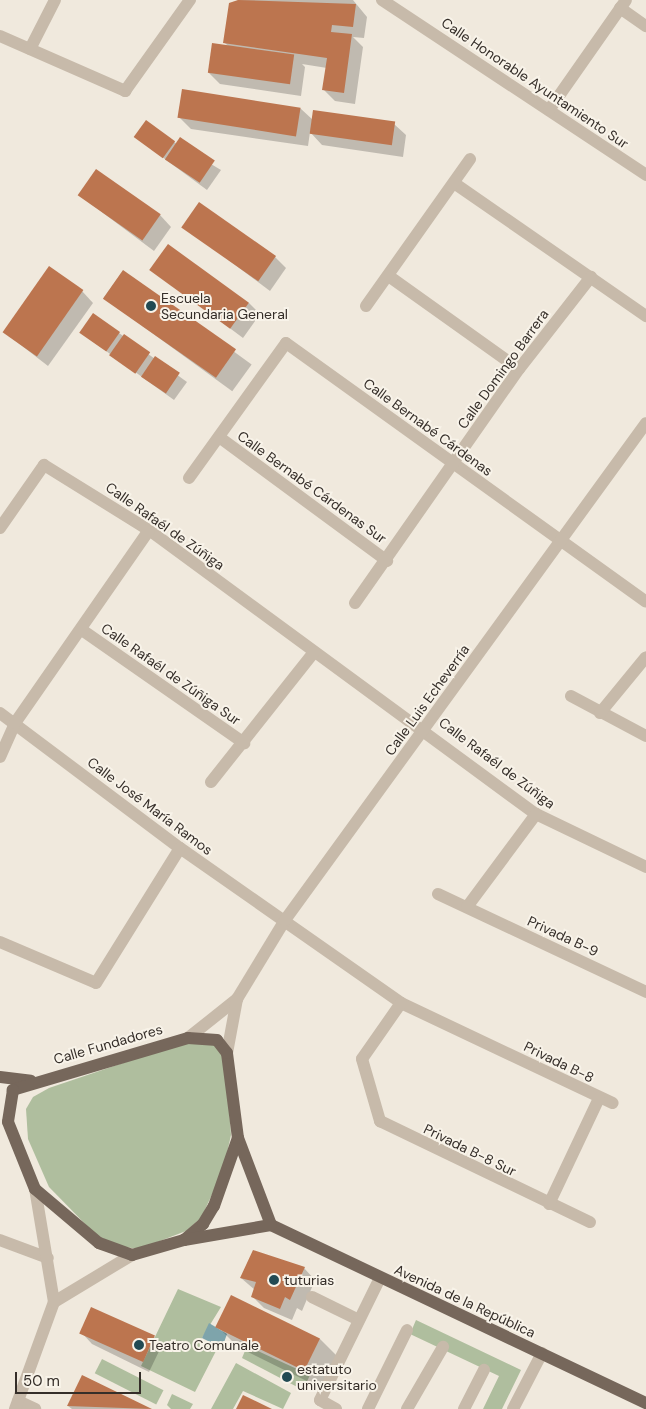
<!DOCTYPE html>
<html>
<head>
<meta charset="utf-8">
<style>
	body { margin:0 }
	#map { position:relative; width:646px; height:1409px; overflow:hidden; background:#f0e9dd; font-family:"DM Sans",sans-serif }
	div>[style] { position:absolute }
	.green>* { inset:0; background:#afbe9e; transform-origin:0 0 }
	.water>* { inset:0; background:#7ea4ab }
	.shadow>* { inset:0; background:#0003; transform-origin:0 0 }
	.building>* { inset:0; background:#bc754f; transform-origin:0 0 }
	.minor>* { height:12px; margin:-6px; padding:0 6px; transform-origin:6px; border-radius:6px; background:#c7baaa }
	.major>* { height:12px; margin:-6px; padding:0 6px; transform-origin:6px; border-radius:6px; background:#76675b }
	.dots>* { width:14px; height:14px; translate:-50% -50%; box-sizing:border-box; border:2px solid #f8f3e9; border-radius:50% }
	span { translate:-50% -50%; white-space:nowrap; text-align:center; line-height:1.15; -webkit-text-stroke:4px #f8f3e9; paint-order:stroke }
	.street-label { font-size:14px; color:#352e29 }
	.poi-label { font-size:14px; color:#352e29 }
	.left { translate:0 -50%; text-align:left }
	.scale { position:absolute; left:15px; top:1372px; width:126px; height:22px; box-sizing:border-box; border:2px solid #352e29; border-top:0; padding-left:6px; font-size:15px; line-height:18px; white-space:nowrap; color:#352e29; -webkit-text-stroke:4px #f8f3e9; paint-order:stroke }
</style>
</head>
<body>
<div id="map">
	<div class="green">
		<div style="clip-path:polygon(188px 1041px,208px 1041px,225px 1053px,231px 1135px,223px 1171px,201px 1218px,186px 1231px,139px 1249px,117px 1246px,95px 1234px,49px 1187px,28px 1139px,26px 1109px,33px 1097px,49px 1088px)"></div>
		<div style="clip-path:polygon(178px 1289px,221px 1307px,200px 1341px,217px 1349px,195px 1392px,141px 1366px)"></div>
		<div style="clip-path:polygon(416px 1320px,521px 1370px,502px 1409px,483px 1409px,499px 1376px,410px 1334px)"></div>
		<div style="clip-path:polygon(247px 1346px,310px 1375px,303px 1390px,242px 1358px)"></div>
		<div style="left:102px;top:1359px;width:69px;height:16px;rotate:27deg"></div>
		<div style="clip-path:polygon(236px 1363px,291px 1393px,283px 1409px,243px 1391px,233px 1409px,211px 1409px)"></div>
		<div style="clip-path:polygon(172px 1394px,193px 1404px,190px 1409px,171px 1409px,167px 1405px)"></div>
	</div>
	<div class="water">
		<div style="clip-path:polygon(209px 1323px,227px 1334px,222px 1348px,202px 1338px)"></div>
	</div>
	<div class="shadow">
		<div style="clip-path:polygon(239px 0,353px 0,367px 17px,364px 38px,353px 37px,363px 47px,355px 104px,335px 101px,324px 90px,327px 68px,302px 64px,305px 67px,301px 96px,220px 84px,208px 72px,228px 46px,224px 42px)"></div>
		<div style="clip-path:polygon(300px 108px,313px 120px,394px 124px,406px 135px,403px 157px,322px 145px,310px 132px,308px 146px,191px 129px,179px 117px)"></div>
		<div style="clip-path:polygon(135px 137px,174px 142px,221px 170px,207px 190px)"></div>
		<div style="clip-path:polygon(79px 195px,160px 215px,171px 227px,154px 251px)"></div>
		<div style="clip-path:polygon(183px 226px,275px 257px,286px 268px,270px 291px)"></div>
		<div style="clip-path:polygon(152px 270px,249px 303px,260px 314px,243px 338px)"></div>
		<div style="left:123px;top:271px;width:159px;height:33px;rotate:36deg"></div>
		<div style="clip-path:polygon(82px 291px,93px 303px,48px 366px,4px 332px)"></div>
		<div style="clip-path:polygon(81px 333px,119px 333px,187px 382px,174px 400px)"></div>
		<div style="clip-path:polygon(304px 1268px,315px 1280px,302px 1311px,297px 1308px,292px 1320px,264px 1308px,253px 1297px,255px 1290px,241px 1278px)"></div>
		<div style="clip-path:polygon(217px 1326px,320px 1339px,341px 1360px,327px 1391px,238px 1347px)"></div>
		<div style="clip-path:polygon(81px 1332px,154px 1337px,162px 1345px,149px 1372px,92px 1344px)"></div>
		<div style="clip-path:polygon(83px 1376px,149px 1409px,72px 1409px,68px 1406px)"></div>
	</div>
	<div class="building">
		<div style="clip-path:polygon(238px 0,356px 4px,353px 27px,332px 25px,331px 32px,352px 34px,344px 93px,322px 90px,327px 58px,223px 43px,229px 3px)"></div>
		<div style="left:212px;top:43px;width:83px;height:30px;rotate:8deg"></div>
		<div style="left:182px;top:89px;width:120px;height:29px;rotate:9deg"></div>
		<div style="left:313px;top:110px;width:83px;height:24px;rotate:8deg"></div>
		<div style="left:146px;top:120px;width:36px;height:21px;rotate:36deg"></div>
		<div style="left:180px;top:137px;width:42px;height:27px;rotate:34deg"></div>
		<div style="left:96px;top:169px;width:79px;height:32px;rotate:35deg"></div>
		<div style="left:199px;top:202px;width:94px;height:31px;rotate:35deg"></div>
		<div style="left:168px;top:244px;width:100px;height:32px;rotate:36deg"></div>
		<div style="left:49px;top:266px;width:42px;height:81px;rotate:35deg"></div>
		<div style="left:123px;top:270px;width:138px;height:35px;rotate:35deg"></div>
		<div style="left:93px;top:313px;width:33px;height:24px;rotate:35deg"></div>
		<div style="left:124px;top:334px;width:32px;height:26px;rotate:35deg"></div>
		<div style="left:155px;top:356px;width:30px;height:25px;rotate:34deg"></div>
		<div style="clip-path:polygon(253px 1250px,305px 1267px,290px 1300px,285px 1297px,280px 1309px,251px 1297px,256px 1282px,240px 1278px)"></div>
		<div style="left:231px;top:1295px;width:99px;height:36px;rotate:26deg"></div>
		<div style="left:91px;top:1307px;width:70px;height:29px;rotate:24deg"></div>
		<div style="clip-path:polygon(82px 1375px,152px 1409px,67px 1406px)"></div>
		<div style="clip-path:polygon(243px 1395px,272px 1409px,236px 1409px)"></div>
	</div>
	<div class="minor">
		<div style="left:382px;top:0;width:317px;rotate:33.5deg"></div>
		<div style="left:620px;top:8px;width:32px;rotate:35deg"></div>
		<div style="left:0;top:36px;width:137px;rotate:23.7deg"></div>
		<div style="left:125px;top:91px;width:112px;rotate:-54.5deg"></div>
		<div style="left:30px;top:49px;width:55px;rotate:-63deg"></div>
		<div style="left:549px;top:110px;width:134px;rotate:-55deg"></div>
		<div style="left:454px;top:183px;width:234px;rotate:34.7deg"></div>
		<div style="left:390px;top:277px;width:158px;rotate:35.5deg"></div>
		<div style="left:366px;top:306px;width:180px;rotate:-54.7deg"></div>
		<div style="left:219px;top:437px;width:209px;rotate:36.4deg"></div>
		<div style="left:189px;top:478px;width:166px;rotate:-54.3deg"></div>
		<div style="left:286px;top:343px;width:443px;rotate:35.7deg"></div>
		<div style="left:0;top:528px;width:77px;rotate:-55.1deg"></div>
		<div style="left:44px;top:465px;width:123px;rotate:31.8deg"></div>
		<div style="left:149px;top:530px;width:480px;rotate:36.3deg"></div>
		<div style="left:536px;top:814px;width:122px;rotate:25.7deg"></div>
		<div style="left:355px;top:603px;width:286px;rotate:-55deg"></div>
		<div style="left:519px;top:369px;width:117px;rotate:-52deg"></div>
		<div style="left:82px;top:630px;width:198px;rotate:34.9deg"></div>
		<div style="left:571px;top:696px;width:85px;rotate:28.1deg"></div>
		<div style="left:0;top:713px;width:225px;rotate:36.9deg"></div>
		<div style="left:180px;top:848px;width:270px;rotate:35deg"></div>
		<div style="left:401px;top:1003px;width:234px;rotate:25.3deg"></div>
		<div style="left:600px;top:713px;width:72px;rotate:-50.6deg"></div>
		<div style="left:0;top:757px;width:37px;rotate:-66deg"></div>
		<div style="left:15px;top:723px;width:235px;rotate:-55.2deg"></div>
		<div style="left:211px;top:782px;width:166px;rotate:-51.6deg"></div>
		<div style="left:438px;top:894px;width:230px;rotate:25.2deg"></div>
		<div style="left:467px;top:907px;width:116px;rotate:-53.4deg"></div>
		<div style="left:0;top:942px;width:104px;rotate:23.1deg"></div>
		<div style="left:96px;top:983px;width:159px;rotate:-58.1deg"></div>
		<div style="left:401px;top:1003px;width:68px;rotate:124.9deg"></div>
		<div style="left:362px;top:1059px;width:65px;rotate:73.8deg"></div>
		<div style="left:380px;top:1121px;width:233px;rotate:25.7deg"></div>
		<div style="left:188px;top:1038px;width:63px;rotate:-38.5deg"></div>
		<div style="left:237px;top:999px;width:92px;rotate:-58.7deg"></div>
		<div style="left:285px;top:920px;width:614px;rotate:-54.01deg"></div>
		<div style="left:227px;top:1053px;width:55px;rotate:-79.5deg"></div>
		<div style="left:549px;top:1204px;width:117px;rotate:-64.7deg"></div>
		<div style="left:0;top:1240px;width:51px;rotate:20.6deg"></div>
		<div style="left:312px;top:1297px;width:52px;rotate:26.1deg"></div>
		<div style="left:54px;top:1302px;width:91px;rotate:-31.1deg"></div>
		<div style="left:18px;top:1401px;width:19px;rotate:25deg"></div>
		<div style="left:15px;top:1409px;width:114px;rotate:-70deg"></div>
		<div style="left:54px;top:1302px;width:115px;rotate:-99.5deg"></div>
		<div style="left:336px;top:1409px;width:18px;rotate:-151deg"></div>
		<div style="left:320px;top:1400px;width:136px;rotate:-63.8deg"></div>
		<div style="left:368px;top:1409px;width:88px;rotate:-63.7deg"></div>
		<div style="left:407px;top:1409px;width:72px;rotate:-59.9deg"></div>
		<div style="left:464px;top:1409px;width:44px;rotate:-62.9deg"></div>
		<div style="left:513px;top:1409px;width:63px;rotate:-62.6deg"></div>
	</div>
	<div class="major">
		<div style="left:0;top:1077px;width:31px;rotate:7deg"></div>
		<div style="left:238px;top:1138px;width:93px;rotate:69.2deg"></div>
		<div style="left:271px;top:1225px;width:415px;rotate:25.4deg"></div>
		<div style="left:184px;top:1240px;width:25px;rotate:-40deg"></div>
		<div style="left:203px;top:1224px;width:21px;rotate:-59deg"></div>
		<div style="left:214px;top:1206px;width:72px;rotate:-70.6deg"></div>
		<div style="left:238px;top:1138px;width:86px;rotate:-97.4deg"></div>
		<div style="left:227px;top:1053px;width:16px;rotate:-128deg"></div>
		<div style="left:217px;top:1040px;width:29px;rotate:-176deg"></div>
		<div style="left:188px;top:1038px;width:183px;rotate:163.5deg"></div>
		<div style="left:13px;top:1090px;width:32px;rotate:99deg"></div>
		<div style="left:8px;top:1122px;width:72px;rotate:68.1deg"></div>
		<div style="left:35px;top:1189px;width:84px;rotate:40.2deg"></div>
		<div style="left:99px;top:1243px;width:35px;rotate:20deg"></div>
		<div style="left:132px;top:1255px;width:54px;rotate:-16.1deg"></div>
		<div style="left:184px;top:1240px;width:88px;rotate:-9.8deg"></div>
	</div>
	<div class="dots">
		<div style="left:151px;top:306px;background:#224a53"></div>
		<div style="left:274px;top:1280px;background:#224a53"></div>
		<div style="left:139px;top:1345px;background:#224a53"></div>
		<div style="left:287px;top:1377px;background:#224a53"></div>
	</div>
	<div class="street-label">
		<span style="left:535px;top:83px;rotate:34deg">Calle Honorable Ayuntamiento Sur</span>
		<span style="left:503px;top:369px;rotate:-54deg">Calle Domingo Barrera</span>
		<span style="left:428px;top:427px;rotate:36deg">Calle Bernabé Cárdenas</span>
		<span style="left:312px;top:487px;rotate:36deg">Calle Bernabé Cárdenas Sur</span>
		<span style="left:165px;top:526px;rotate:35deg">Calle Rafaél de Zúñiga</span>
		<span style="left:171px;top:674px;rotate:35deg">Calle Rafaél de Zúñiga Sur</span>
		<span style="left:427px;top:700px;rotate:-54deg">Calle Luis Echeverría</span>
		<span style="left:497px;top:763px;rotate:37deg">Calle Rafaél de Zúñiga</span>
		<span style="left:150px;top:806px;rotate:37deg">Calle José María Ramos</span>
		<span style="left:563px;top:936px;rotate:25deg">Privada B-9</span>
		<span style="left:108px;top:1044px;rotate:-16deg">Calle Fundadores</span>
		<span style="left:559px;top:1062px;rotate:26deg">Privada B-8</span>
		<span style="left:470px;top:1150px;rotate:26deg">Privada B-8 Sur</span>
		<span style="left:465px;top:1301px;rotate:25deg">Avenida de la República</span>
	</div>
	<div class="poi-label">
		<span class="left" style="left:161px;top:306px">Escuela<br>Secundaria General</span>
		<span class="left" style="left:284px;top:1280px">tuturias</span>
		<span class="left" style="left:149px;top:1345px">Teatro Comunale</span>
		<span class="left" style="left:297px;top:1377px">estatuto<br>universitario</span>
	</div>
	<div class="scale">50 m</div>
</div>
</body>
</html>
